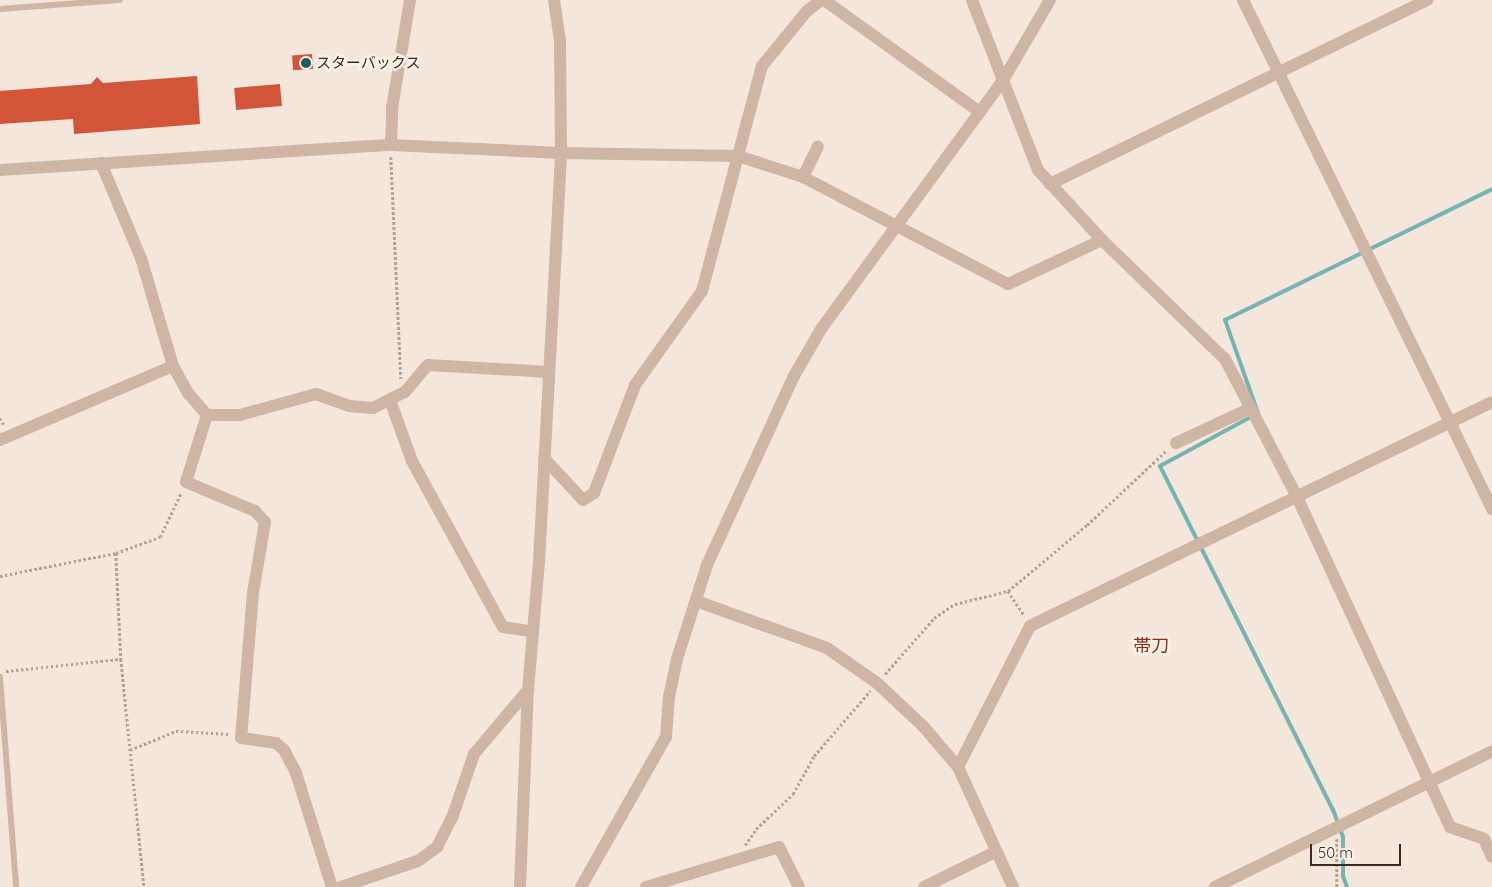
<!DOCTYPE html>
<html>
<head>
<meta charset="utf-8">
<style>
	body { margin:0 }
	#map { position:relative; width:1492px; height:887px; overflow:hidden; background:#f4e6da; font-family:Quicksand,"Noto Sans JP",sans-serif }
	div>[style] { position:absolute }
	.stream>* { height:4px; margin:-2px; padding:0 2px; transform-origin:2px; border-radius:2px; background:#76b4b3 }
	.building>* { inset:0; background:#d35539; transform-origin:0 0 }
	.path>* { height:2.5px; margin-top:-1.25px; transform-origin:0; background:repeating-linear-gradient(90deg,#ba9e8e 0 2.5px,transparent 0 5px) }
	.service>* { height:6px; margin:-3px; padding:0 3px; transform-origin:3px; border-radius:3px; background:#ceb5a4 }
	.minor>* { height:12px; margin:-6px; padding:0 6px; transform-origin:6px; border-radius:6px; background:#ceb5a4 }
	.tertiary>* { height:12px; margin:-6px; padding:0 6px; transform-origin:6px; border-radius:6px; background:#ceb5a4 }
	.dots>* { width:14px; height:14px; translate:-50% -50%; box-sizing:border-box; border:2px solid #fbf1e7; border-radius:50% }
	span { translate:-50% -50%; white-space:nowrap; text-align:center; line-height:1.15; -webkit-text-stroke:5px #fbf1e7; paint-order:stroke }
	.poi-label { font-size:15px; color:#382b27 }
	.left { translate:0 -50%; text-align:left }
	.quarter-label { font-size:18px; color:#902c17 }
	.scale { position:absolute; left:1310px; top:844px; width:91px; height:22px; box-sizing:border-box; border:2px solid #382b27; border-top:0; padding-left:6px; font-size:15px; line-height:18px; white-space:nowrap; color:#382b27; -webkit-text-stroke:4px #fbf1e7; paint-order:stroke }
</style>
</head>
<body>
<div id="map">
	<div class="stream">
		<div style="left:1347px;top:887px;width:12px;rotate:-110deg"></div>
		<div style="left:1343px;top:876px;width:39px;rotate:-90deg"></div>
		<div style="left:1343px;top:837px;width:29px;rotate:-110deg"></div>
		<div style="left:1333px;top:810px;width:385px;rotate:-116.7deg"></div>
		<div style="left:1160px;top:466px;width:111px;rotate:-28.4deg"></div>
		<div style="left:1258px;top:413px;width:99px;rotate:-109.5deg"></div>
		<div style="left:1225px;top:320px;width:297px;rotate:-26.1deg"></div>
	</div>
	<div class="building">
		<div style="left:312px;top:54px;width:15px;height:20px;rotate:86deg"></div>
		<div style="clip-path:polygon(197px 76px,200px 124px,74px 134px,73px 119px,0 124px,0 91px,91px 84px,97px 77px,103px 83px)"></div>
		<div style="left:280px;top:84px;width:22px;height:46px;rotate:85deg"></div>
	</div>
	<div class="path">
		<div style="left:391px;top:157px;width:222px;rotate:87.4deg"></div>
		<div style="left:0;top:418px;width:8px;rotate:60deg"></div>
		<div style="left:116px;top:553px;width:106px;rotate:87.3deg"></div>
		<div style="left:121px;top:659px;width:229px;rotate:84.2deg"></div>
		<div style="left:0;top:576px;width:118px;rotate:-11.2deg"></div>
		<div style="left:116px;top:553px;width:47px;rotate:-20deg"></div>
		<div style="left:160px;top:537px;width:49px;rotate:-64.5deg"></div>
		<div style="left:1008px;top:591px;width:103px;rotate:-39.9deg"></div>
		<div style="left:1087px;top:525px;width:110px;rotate:-43.2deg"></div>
		<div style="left:6px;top:671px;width:116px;rotate:-6deg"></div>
		<div style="left:885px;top:674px;width:74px;rotate:-48.8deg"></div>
		<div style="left:934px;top:618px;width:25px;rotate:-34deg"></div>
		<div style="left:955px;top:604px;width:55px;rotate:-13.8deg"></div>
		<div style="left:1008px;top:591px;width:30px;rotate:56deg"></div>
		<div style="left:130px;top:750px;width:50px;rotate:-22.4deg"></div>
		<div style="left:176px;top:731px;width:54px;rotate:3.2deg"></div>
		<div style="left:1337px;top:839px;width:48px;rotate:90deg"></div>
		<div style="left:745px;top:845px;width:19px;rotate:-55deg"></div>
		<div style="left:756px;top:829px;width:51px;rotate:-43.4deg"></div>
		<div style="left:793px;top:794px;width:43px;rotate:-61.1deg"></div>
		<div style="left:814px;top:756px;width:86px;rotate:-49.3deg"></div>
	</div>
	<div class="service">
		<div style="left:0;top:9px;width:120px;rotate:-4.3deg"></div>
		<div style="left:0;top:677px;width:211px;rotate:85.6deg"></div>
	</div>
	<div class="minor">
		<div style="left:824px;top:0;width:192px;rotate:35.7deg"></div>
		<div style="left:972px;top:0;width:182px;rotate:68.8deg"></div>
		<div style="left:1038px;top:170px;width:95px;rotate:47.6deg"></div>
		<div style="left:1102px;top:240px;width:171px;rotate:44.1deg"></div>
		<div style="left:1225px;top:359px;width:156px;rotate:62.4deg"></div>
		<div style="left:1297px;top:497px;width:364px;rotate:65.1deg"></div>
		<div style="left:1450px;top:827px;width:36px;rotate:19deg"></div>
		<div style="left:1484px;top:839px;width:20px;rotate:66deg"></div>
		<div style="left:1243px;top:0;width:470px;rotate:63.9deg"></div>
		<div style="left:561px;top:153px;width:177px;rotate:1deg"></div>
		<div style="left:738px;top:156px;width:68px;rotate:17.9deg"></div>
		<div style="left:803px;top:177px;width:231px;rotate:27.6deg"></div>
		<div style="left:1008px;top:284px;width:104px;rotate:-25.1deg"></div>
		<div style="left:101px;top:163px;width:103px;rotate:67.2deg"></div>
		<div style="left:141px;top:258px;width:113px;rotate:73.5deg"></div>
		<div style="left:173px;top:366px;width:31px;rotate:61deg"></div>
		<div style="left:188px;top:393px;width:29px;rotate:49deg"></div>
		<div style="left:207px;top:415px;width:33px"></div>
		<div style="left:240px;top:415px;width:79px;rotate:-15.4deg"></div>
		<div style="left:316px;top:394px;width:35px;rotate:20deg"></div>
		<div style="left:349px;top:406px;width:24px;rotate:5deg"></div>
		<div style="left:373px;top:408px;width:36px;rotate:-27deg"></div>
		<div style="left:405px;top:392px;width:35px;rotate:-50deg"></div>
		<div style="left:428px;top:365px;width:120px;rotate:3.3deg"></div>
		<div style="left:803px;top:177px;width:34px;rotate:-64deg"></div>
		<div style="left:1050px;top:184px;width:420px;rotate:-26deg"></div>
		<div style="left:390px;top:400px;width:65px;rotate:70.2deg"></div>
		<div style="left:412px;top:461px;width:189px;rotate:61.3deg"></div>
		<div style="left:503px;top:627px;width:30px;rotate:9deg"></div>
		<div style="left:207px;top:415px;width:70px;rotate:107.4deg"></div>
		<div style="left:186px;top:482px;width:75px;rotate:22.8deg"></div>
		<div style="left:255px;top:511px;width:15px;rotate:48deg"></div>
		<div style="left:265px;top:522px;width:72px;rotate:99.6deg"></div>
		<div style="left:253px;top:593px;width:145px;rotate:94.7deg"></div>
		<div style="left:241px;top:738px;width:35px;rotate:8deg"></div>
		<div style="left:276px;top:743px;width:11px;rotate:41deg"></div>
		<div style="left:284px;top:750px;width:26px;rotate:62deg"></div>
		<div style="left:296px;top:773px;width:120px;rotate:72.5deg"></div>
		<div style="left:0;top:440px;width:188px;rotate:-23.2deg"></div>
		<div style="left:1176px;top:443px;width:83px;rotate:-25deg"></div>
		<div style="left:544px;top:458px;width:57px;rotate:47.1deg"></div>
		<div style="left:583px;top:500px;width:13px;rotate:-32deg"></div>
		<div style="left:594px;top:493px;width:116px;rotate:-69.2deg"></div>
		<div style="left:635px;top:385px;width:115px;rotate:-54.5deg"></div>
		<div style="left:702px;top:291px;width:233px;rotate:-75.1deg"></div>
		<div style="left:762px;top:66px;width:71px;rotate:-50.7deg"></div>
		<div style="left:807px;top:11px;width:18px;rotate:-38deg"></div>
		<div style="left:696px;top:601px;width:139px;rotate:19.7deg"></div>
		<div style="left:827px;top:648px;width:61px;rotate:35deg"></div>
		<div style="left:877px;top:683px;width:63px;rotate:43.1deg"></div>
		<div style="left:923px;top:726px;width:54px;rotate:49.5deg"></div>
		<div style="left:958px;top:767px;width:132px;rotate:65.4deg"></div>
		<div style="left:958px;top:767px;width:158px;rotate:-62.9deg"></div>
		<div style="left:1030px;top:626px;width:513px;rotate:-25.87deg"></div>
		<div style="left:341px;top:887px;width:81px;rotate:-18.7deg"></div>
		<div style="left:418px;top:861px;width:24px;rotate:-36deg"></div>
		<div style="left:437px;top:847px;width:33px;rotate:-63deg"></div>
		<div style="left:452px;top:818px;width:68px;rotate:-71deg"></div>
		<div style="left:474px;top:754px;width:84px;rotate:-49.8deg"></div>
		<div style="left:581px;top:887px;width:172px;rotate:-60.5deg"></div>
		<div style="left:666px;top:737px;width:40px;rotate:-85.7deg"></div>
		<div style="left:669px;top:697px;width:39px;rotate:-78deg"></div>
		<div style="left:677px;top:659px;width:99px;rotate:-72.3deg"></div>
		<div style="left:707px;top:565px;width:208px;rotate:-65.3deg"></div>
		<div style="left:794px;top:376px;width:54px;rotate:-60.1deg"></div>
		<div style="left:821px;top:329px;width:306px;rotate:-53.8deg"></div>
		<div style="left:1002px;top:82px;width:95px;rotate:-59.7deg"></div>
		<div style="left:646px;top:887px;width:139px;rotate:-16.7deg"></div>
		<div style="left:779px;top:847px;width:45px;rotate:63.4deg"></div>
		<div style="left:924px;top:887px;width:79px;rotate:-26.2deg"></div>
		<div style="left:1215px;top:887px;width:309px;rotate:-26.1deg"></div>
	</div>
	<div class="tertiary">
		<div style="left:391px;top:145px;width:37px;rotate:-88deg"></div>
		<div style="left:392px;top:108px;width:109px;rotate:-80.5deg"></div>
		<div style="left:0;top:170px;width:392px;rotate:-3.7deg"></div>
		<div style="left:391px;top:145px;width:170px;rotate:2.7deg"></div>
		<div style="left:1450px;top:422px;width:97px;rotate:64.2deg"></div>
		<div style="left:520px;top:887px;width:197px;rotate:-87.7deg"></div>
		<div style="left:528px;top:690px;width:128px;rotate:-85.1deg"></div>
		<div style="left:539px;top:562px;width:410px;rotate:-86.9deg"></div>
		<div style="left:561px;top:153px;width:112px;rotate:-90.5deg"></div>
		<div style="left:560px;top:41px;width:41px;rotate:-98.3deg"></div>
	</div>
	<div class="dots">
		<div style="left:306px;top:63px;background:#185e5f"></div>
	</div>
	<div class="poi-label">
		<span class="left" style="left:316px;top:63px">スターバックス</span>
	</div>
	<div class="quarter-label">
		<span style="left:1151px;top:646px">帯刀</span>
	</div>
	<div class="scale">50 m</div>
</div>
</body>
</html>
